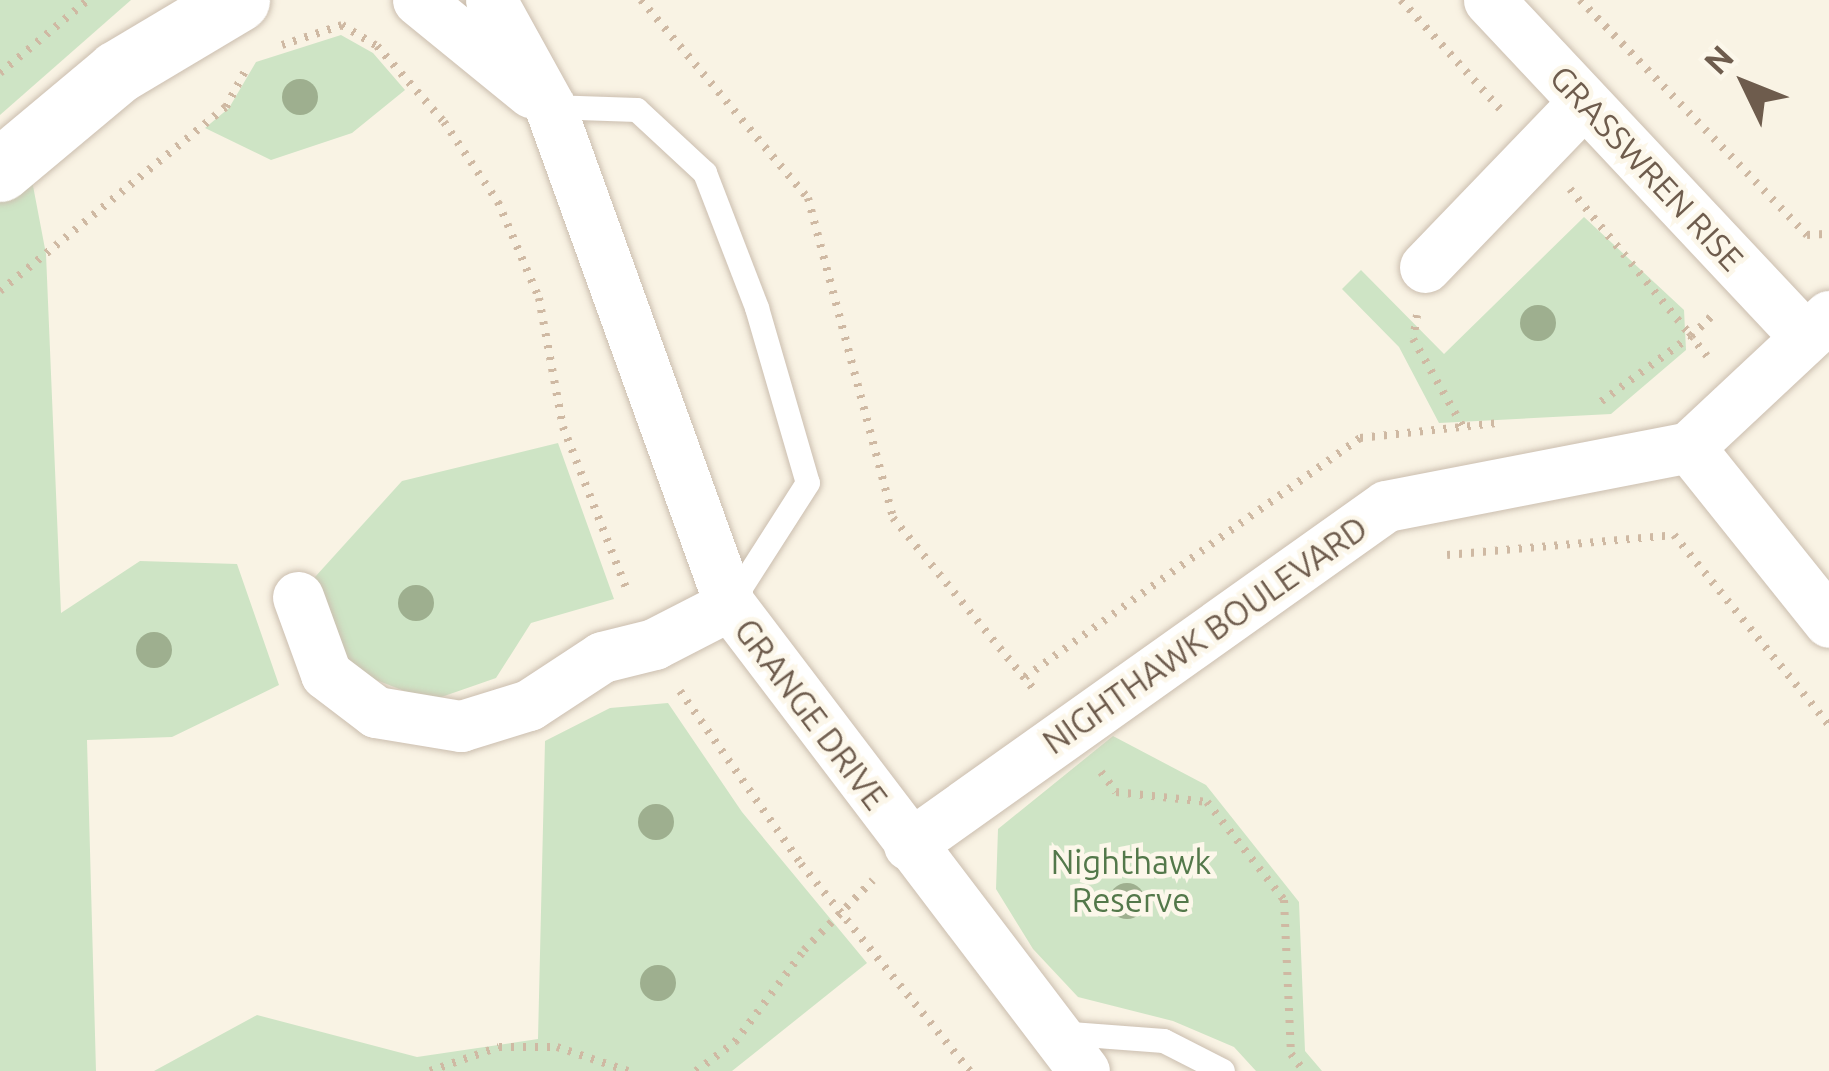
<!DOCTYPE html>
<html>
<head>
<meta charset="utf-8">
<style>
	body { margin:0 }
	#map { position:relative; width:1829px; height:1071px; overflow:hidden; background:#f9f3e4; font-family:Ubuntu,sans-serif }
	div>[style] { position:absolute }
	.green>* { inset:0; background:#cee4c5 }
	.path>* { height:8px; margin-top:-4px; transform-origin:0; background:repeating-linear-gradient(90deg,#cfb9a3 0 3px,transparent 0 12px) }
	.roads { filter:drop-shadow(0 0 3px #cbbeaf) drop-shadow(0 0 3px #cbbeaf) }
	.service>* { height:24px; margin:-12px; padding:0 12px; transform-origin:12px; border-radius:12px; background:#fff }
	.minor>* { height:51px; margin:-25.5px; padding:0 25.5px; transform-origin:25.5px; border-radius:25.5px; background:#fff }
	.tertiary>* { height:63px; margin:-31.5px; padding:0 31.5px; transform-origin:31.5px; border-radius:31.5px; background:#fff }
	.trees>* { width:36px; height:36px; margin:-18px; border-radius:50%; background:#9eaf8f }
	span { translate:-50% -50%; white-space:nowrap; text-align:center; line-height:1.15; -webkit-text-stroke:9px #fcf7ea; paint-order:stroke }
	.street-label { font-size:33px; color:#6e5c4d }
	.park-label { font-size:33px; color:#53784a }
	.north { position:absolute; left:1685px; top:24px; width:120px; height:120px; -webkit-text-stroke:9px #fcf7ea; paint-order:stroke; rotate:313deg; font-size:33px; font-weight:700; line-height:48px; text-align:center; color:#6e5c4d }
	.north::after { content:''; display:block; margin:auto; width:42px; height:54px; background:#6e5c4d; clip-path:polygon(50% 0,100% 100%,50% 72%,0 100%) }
</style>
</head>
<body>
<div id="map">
	<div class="green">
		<div style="clip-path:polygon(0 0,131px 0,0 115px)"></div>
		<div style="clip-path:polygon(341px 35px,373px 53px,405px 90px,352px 133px,271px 160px,205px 128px,229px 108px,256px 62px)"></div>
		<div style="clip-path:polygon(30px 170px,46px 254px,61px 613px,140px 561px,237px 564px,279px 685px,172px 737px,87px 740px,96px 1071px,0 1071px,0 195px)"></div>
		<div style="clip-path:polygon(1584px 217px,1684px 310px,1686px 350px,1611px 414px,1439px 423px,1399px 347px,1342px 289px,1361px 270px,1444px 354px)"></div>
		<div style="clip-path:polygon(558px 443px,614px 599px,531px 623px,496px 678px,430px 701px,343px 667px,315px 577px,402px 481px)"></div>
		<div style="clip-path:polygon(668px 703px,742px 812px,867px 963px,732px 1071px,154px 1071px,257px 1015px,417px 1057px,538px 1039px,545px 741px,610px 708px)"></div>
		<div style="clip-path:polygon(1113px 736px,1206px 785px,1299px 902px,1305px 1051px,1322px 1071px,1256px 1071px,1234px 1047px,1173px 1021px,1078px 997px,1033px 949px,996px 889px,998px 829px)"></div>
	</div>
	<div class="path">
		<div style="left:641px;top:0;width:259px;rotate:49.9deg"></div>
		<div style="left:808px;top:198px;width:331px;rotate:75.1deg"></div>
		<div style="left:893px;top:518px;width:224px;rotate:50.6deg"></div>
		<div style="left:1401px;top:0;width:149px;rotate:47.7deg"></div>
		<div style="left:1580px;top:0;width:327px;rotate:46deg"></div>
		<div style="left:1807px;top:235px;width:22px;rotate:-3deg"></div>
		<div style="left:282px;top:45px;width:63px;rotate:-18.4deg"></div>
		<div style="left:342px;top:25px;width:41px;rotate:31deg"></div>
		<div style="left:377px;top:46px;width:101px;rotate:48.6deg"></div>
		<div style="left:444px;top:122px;width:97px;rotate:56deg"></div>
		<div style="left:498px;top:202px;width:104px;rotate:66.9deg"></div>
		<div style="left:539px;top:298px;width:131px;rotate:79.5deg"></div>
		<div style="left:563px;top:427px;width:178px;rotate:68.6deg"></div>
		<div style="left:0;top:73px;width:114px;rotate:-39.7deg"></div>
		<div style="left:1570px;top:189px;width:190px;rotate:50.5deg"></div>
		<div style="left:1691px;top:336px;width:119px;rotate:143.9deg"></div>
		<div style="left:0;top:291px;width:291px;rotate:-39.2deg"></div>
		<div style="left:226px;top:107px;width:43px;rotate:-62.2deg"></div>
		<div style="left:1417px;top:315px;width:24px;rotate:99deg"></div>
		<div style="left:1413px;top:339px;width:101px;rotate:60.4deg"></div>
		<div style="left:1707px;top:356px;width:26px;rotate:-129deg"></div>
		<div style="left:1691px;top:336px;width:30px;rotate:-44deg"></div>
		<div style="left:1447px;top:555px;width:228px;rotate:-5deg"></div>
		<div style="left:1674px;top:535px;width:245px;rotate:50.8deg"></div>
		<div style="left:1025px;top:677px;width:412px;rotate:-35.5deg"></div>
		<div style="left:1360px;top:438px;width:140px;rotate:-6.2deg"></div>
		<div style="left:680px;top:691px;width:211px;rotate:55deg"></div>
		<div style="left:801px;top:864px;width:267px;rotate:50.8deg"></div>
		<div style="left:1101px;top:772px;width:25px;rotate:53deg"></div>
		<div style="left:1116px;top:792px;width:92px;rotate:6.3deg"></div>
		<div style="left:1207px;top:802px;width:125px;rotate:51.8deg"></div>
		<div style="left:1284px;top:900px;width:154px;rotate:87.4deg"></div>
		<div style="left:1291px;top:1054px;width:21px;rotate:53deg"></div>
		<div style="left:430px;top:1071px;width:73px;rotate:-19.2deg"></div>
		<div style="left:499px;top:1047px;width:58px"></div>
		<div style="left:557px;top:1047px;width:75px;rotate:18.7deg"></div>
		<div style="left:696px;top:1071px;width:49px;rotate:-36.6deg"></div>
		<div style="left:735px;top:1042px;width:115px;rotate:-53.1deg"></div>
		<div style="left:804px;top:950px;width:98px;rotate:-45.4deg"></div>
	</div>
	<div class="roads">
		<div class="service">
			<div style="left:550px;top:107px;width:87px;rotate:2deg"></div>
			<div style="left:637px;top:110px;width:93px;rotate:42.8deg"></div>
			<div style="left:705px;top:173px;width:145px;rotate:68.9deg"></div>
			<div style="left:757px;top:308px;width:182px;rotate:73.8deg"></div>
			<div style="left:808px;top:483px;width:145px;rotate:122.6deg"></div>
			<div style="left:1058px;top:1033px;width:106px;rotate:4.3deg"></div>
			<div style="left:1164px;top:1041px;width:66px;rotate:27deg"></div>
		</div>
		<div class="minor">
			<div style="left:418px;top:0;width:146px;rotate:39.2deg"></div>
			<div style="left:491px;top:0;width:122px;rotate:61.1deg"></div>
			<div style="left:550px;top:107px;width:530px;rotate:70.13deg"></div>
			<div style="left:730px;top:605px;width:585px;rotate:52.78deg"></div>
			<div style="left:1489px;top:0;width:461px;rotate:46.8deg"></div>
			<div style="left:1425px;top:267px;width:229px;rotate:-46.1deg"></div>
			<div style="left:1689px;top:447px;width:224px;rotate:51.3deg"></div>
			<div style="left:298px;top:597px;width:82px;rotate:70deg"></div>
			<div style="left:326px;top:674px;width:63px;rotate:37.2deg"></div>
			<div style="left:376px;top:712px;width:86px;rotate:9.4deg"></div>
			<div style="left:461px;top:726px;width:71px;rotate:-17.2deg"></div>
			<div style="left:529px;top:705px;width:87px;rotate:-33.3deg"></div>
			<div style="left:602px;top:657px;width:54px;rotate:-14deg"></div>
			<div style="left:654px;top:644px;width:85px;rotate:-27.2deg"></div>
			<div style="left:909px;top:845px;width:585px;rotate:-35.4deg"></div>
			<div style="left:1386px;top:506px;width:309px;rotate:-11deg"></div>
			<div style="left:1689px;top:447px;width:192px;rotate:-43.1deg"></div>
		</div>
		<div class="tertiary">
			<div style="left:0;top:170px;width:153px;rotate:-39.9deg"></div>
			<div style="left:117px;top:72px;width:141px;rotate:-30.8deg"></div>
		</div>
	</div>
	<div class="trees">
		<div style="left:300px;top:97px"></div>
		<div style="left:1538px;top:323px"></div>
		<div style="left:416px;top:603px"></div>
		<div style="left:154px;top:650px"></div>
		<div style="left:656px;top:822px"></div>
		<div style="left:1127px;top:901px"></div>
		<div style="left:658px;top:983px"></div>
	</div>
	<div class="street-label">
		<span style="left:1647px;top:168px;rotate:47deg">GRASSWREN RISE</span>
		<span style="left:1205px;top:635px;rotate:-35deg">NIGHTHAWK BOULEVARD</span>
		<span style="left:811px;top:714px;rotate:53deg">GRANGE DRIVE</span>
	</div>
	<div class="park-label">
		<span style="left:1131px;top:881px">Nighthawk<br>Reserve</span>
	</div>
	<div class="north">N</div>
</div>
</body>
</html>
